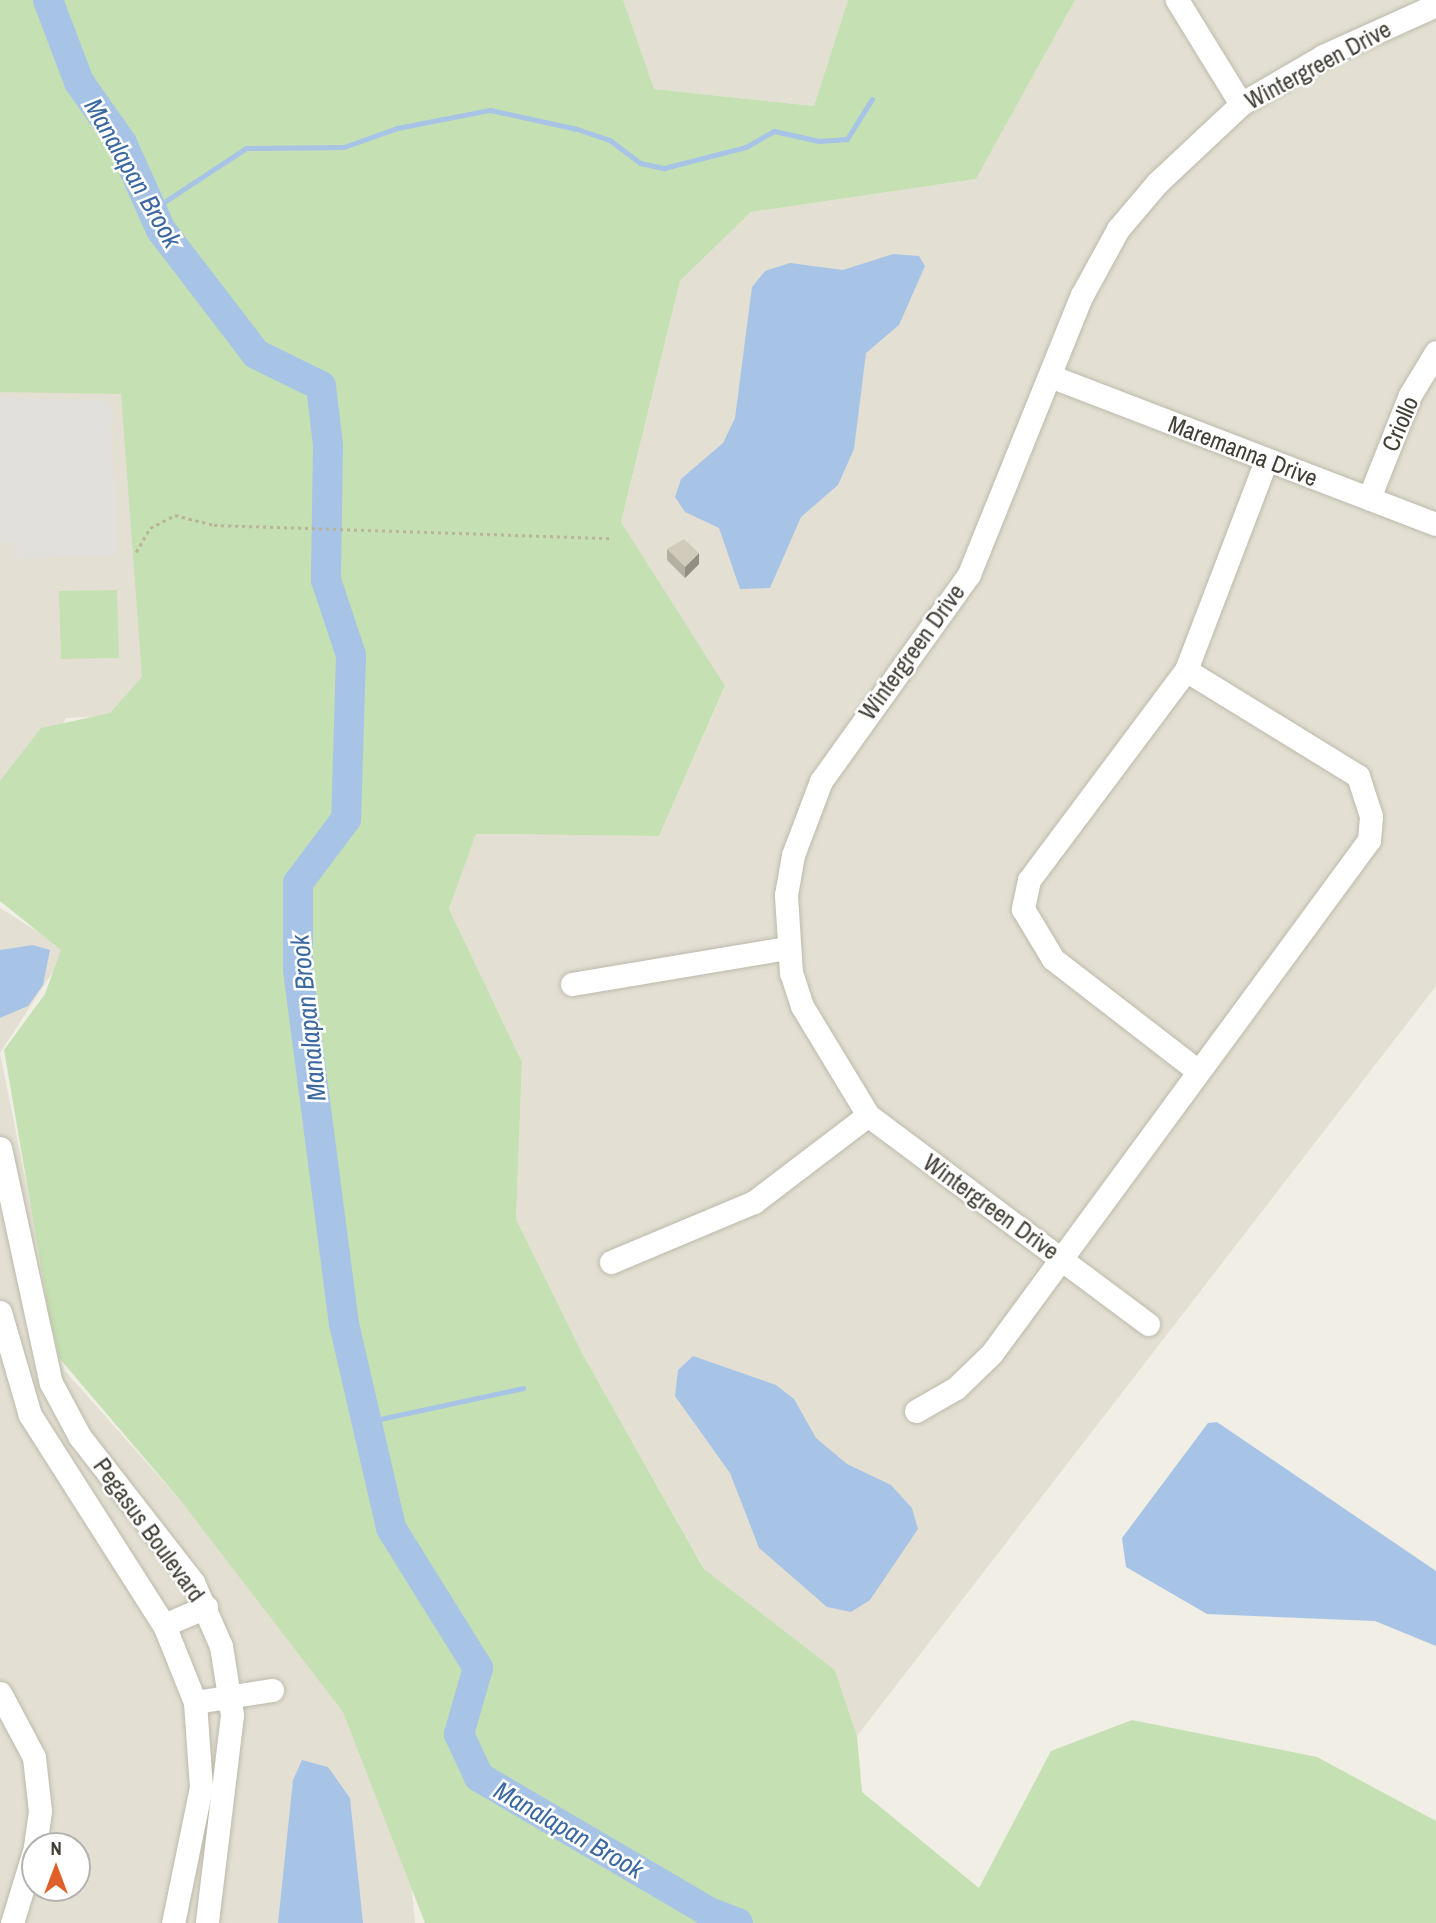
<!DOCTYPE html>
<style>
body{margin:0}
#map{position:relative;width:1436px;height:1923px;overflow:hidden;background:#f0eee5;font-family:"Archivo Narrow",sans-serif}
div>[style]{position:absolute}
.residential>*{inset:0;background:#e3e0d3}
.green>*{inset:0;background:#c5e0b2}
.parking>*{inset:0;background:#e1e0dc}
.water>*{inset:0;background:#a7c4e7}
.stream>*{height:5px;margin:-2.5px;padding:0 2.5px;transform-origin:2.5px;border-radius:2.5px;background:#a7c4e7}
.river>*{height:30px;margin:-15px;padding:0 15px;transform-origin:15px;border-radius:15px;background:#a7c4e7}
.path>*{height:2.5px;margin-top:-1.25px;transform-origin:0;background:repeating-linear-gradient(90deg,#bab49b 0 3.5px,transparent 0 7px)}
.roads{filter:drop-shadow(0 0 2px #bdb9ab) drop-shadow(0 0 2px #bdb9ab)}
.minor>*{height:23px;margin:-11.5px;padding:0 11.5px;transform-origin:11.5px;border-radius:11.5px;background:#fff}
.wall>*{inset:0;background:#b3afa1}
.shaded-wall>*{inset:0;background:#928e83}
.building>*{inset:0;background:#d0cbbb}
span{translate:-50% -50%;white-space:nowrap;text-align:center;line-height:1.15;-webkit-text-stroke:5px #fff;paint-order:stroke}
.street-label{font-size:24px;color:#413e35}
.water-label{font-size:26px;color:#3c68a0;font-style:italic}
.north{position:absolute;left:21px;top:1832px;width:70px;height:70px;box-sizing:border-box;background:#fff;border:2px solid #b3b2ae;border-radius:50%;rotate:0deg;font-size:19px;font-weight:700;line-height:28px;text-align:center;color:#413e35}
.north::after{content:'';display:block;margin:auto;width:24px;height:32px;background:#e0602b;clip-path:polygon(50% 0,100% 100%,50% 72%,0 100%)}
</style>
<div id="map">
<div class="residential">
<div style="clip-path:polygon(623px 0,848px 0,814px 106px,653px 89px)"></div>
<div style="clip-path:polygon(1075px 0,1436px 0,1436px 986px,857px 1736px,835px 1670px,705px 1570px,582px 1353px,516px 1219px,522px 1062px,449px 909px,476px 834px,659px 836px,725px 687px,621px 522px,680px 281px,751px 212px,976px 179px)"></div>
<div style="clip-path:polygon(0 380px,141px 388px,145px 714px,66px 718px,35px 768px,0 888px)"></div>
<div style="clip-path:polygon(evenodd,0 908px,67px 950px,0 1053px,64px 1370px,353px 1694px,404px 1803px,415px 1923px,0 1923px,0 908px,35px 1846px,77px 1846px,77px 1888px,35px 1888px,35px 1846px)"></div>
</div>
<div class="green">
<div style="clip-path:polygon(0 0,623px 0,654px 89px,814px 106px,848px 0,1075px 0,976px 179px,751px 212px,680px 281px,621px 522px,725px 686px,659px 836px,476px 834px,449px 909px,522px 1062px,516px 1219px,582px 1353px,704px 1569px,835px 1670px,857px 1736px,862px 1792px,979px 1888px,1051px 1751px,1132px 1720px,1317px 1757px,1436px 1821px,1436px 1923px,425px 1923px,343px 1712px,181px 1501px,60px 1359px,50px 1318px,4px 1050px,45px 994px,61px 950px,0 901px,0 781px,41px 728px,110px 713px,142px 677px,121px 394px,0 392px)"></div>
<div style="clip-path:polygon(117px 590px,119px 658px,61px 659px,59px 591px)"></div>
</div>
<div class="parking">
<div style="clip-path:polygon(0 398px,110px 401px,117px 555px,15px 559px,15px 543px,0 543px)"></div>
</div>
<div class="water">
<div style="clip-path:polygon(893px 254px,919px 256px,925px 266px,899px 325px,866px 353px,854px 449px,838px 485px,801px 517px,770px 588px,740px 589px,719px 528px,685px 512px,675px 497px,681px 479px,723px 443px,735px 418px,752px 287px,765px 271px,790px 263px,843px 270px)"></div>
<div style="clip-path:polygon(33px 945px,50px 950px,43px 985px,28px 1006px,0 1018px,0 950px)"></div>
<div style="clip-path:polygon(693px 1356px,776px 1385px,794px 1399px,816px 1438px,847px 1464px,891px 1485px,912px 1508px,918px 1529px,870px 1600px,851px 1612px,827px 1607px,759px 1548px,730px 1473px,675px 1396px,678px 1370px)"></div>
<div style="clip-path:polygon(1217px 1422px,1436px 1571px,1436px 1646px,1375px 1621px,1207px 1614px,1126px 1567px,1122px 1538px,1208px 1423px)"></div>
<div style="clip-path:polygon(302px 1760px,328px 1767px,350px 1798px,363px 1923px,278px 1923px,293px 1780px)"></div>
</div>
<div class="stream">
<div style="left:152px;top:210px;width:113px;rotate:-33.4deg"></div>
<div style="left:246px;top:148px;width:98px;rotate:-0.6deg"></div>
<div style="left:344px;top:147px;width:56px;rotate:-19.7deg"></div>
<div style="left:397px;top:128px;width:95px;rotate:-11deg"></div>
<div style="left:490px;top:110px;width:89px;rotate:12.3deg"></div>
<div style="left:577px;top:129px;width:36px;rotate:19deg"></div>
<div style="left:611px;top:141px;width:36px;rotate:37deg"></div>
<div style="left:640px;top:163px;width:25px;rotate:12deg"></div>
<div style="left:664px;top:168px;width:85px;rotate:-14.4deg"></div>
<div style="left:746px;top:147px;width:32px;rotate:-30deg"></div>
<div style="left:774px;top:131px;width:46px;rotate:12.5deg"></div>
<div style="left:819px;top:141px;width:28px;rotate:-4deg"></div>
<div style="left:847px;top:139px;width:47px;rotate:-58deg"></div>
<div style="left:366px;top:1422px;width:161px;rotate:-12.2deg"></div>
</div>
<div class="river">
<div style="left:48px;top:0;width:88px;rotate:69.3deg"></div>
<div style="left:79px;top:82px;width:75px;rotate:54.8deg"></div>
<div style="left:122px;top:143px;width:95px;rotate:65.9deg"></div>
<div style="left:161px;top:230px;width:156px;rotate:52.5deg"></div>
<div style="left:256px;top:354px;width:72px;rotate:26.2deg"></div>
<div style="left:321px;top:386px;width:60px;rotate:83.3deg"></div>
<div style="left:328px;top:446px;width:134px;rotate:90.9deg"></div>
<div style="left:326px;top:580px;width:79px;rotate:71.6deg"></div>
<div style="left:351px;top:655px;width:164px;rotate:91.7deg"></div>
<div style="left:346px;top:819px;width:80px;rotate:126.9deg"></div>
<div style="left:298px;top:883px;width:87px;rotate:90deg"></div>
<div style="left:298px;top:970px;width:357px;rotate:82.6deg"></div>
<div style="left:344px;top:1324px;width:209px;rotate:77deg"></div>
<div style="left:391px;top:1528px;width:165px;rotate:58.1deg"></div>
<div style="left:478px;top:1668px;width:69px;rotate:106.1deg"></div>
<div style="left:459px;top:1734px;width:47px;rotate:65.1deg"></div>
<div style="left:479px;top:1777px;width:267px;rotate:30.4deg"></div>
<div style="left:709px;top:1912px;width:31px;rotate:21deg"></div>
</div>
<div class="path">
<div style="left:136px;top:552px;width:28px;rotate:-60deg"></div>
<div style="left:150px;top:528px;width:28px;rotate:-27deg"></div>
<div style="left:175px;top:515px;width:40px;rotate:14.4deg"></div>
<div style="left:214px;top:525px;width:397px;rotate:1.9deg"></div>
</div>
<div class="roads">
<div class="minor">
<div style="left:1177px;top:0;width:122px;rotate:58.4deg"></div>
<div style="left:1050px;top:376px;width:413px;rotate:21deg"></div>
<div style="left:1369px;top:498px;width:111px;rotate:-68.3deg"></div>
<div style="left:1410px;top:395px;width:50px;rotate:-58.8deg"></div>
<div style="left:1186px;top:670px;width:225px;rotate:-69.1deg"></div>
<div style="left:572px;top:984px;width:219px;rotate:-9.5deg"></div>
<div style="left:0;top:1148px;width:240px;rotate:77.8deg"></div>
<div style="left:51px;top:1383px;width:61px;rotate:61.8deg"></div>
<div style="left:80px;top:1437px;width:184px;rotate:52.1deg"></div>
<div style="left:193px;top:1582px;width:70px;rotate:66.4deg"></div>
<div style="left:221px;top:1646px;width:70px;rotate:80.9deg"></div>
<div style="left:232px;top:1715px;width:209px;rotate:96.9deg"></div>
<div style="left:611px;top:1262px;width:155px;rotate:-22.8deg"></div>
<div style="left:754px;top:1202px;width:143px;rotate:-37.3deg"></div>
<div style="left:0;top:1312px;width:107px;rotate:73.8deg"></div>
<div style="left:30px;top:1415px;width:249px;rotate:57.5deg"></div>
<div style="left:164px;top:1625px;width:83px;rotate:68.1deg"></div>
<div style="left:195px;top:1702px;width:85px;rotate:86deg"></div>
<div style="left:201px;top:1787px;width:139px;rotate:101.6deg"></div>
<div style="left:1148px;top:1324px;width:349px;rotate:-143.3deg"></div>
<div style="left:868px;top:1115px;width:127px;rotate:-121.2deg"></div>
<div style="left:802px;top:1006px;width:35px;rotate:-108deg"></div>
<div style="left:791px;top:973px;width:78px;rotate:-93.7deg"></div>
<div style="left:786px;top:895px;width:41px;rotate:-80.1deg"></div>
<div style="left:793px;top:855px;width:79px;rotate:-69.3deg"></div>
<div style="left:821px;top:781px;width:254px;rotate:-54.4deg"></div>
<div style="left:969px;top:574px;width:301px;rotate:-68deg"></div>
<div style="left:1082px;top:295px;width:75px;rotate:-61.4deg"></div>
<div style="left:1118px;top:229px;width:60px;rotate:-49.7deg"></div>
<div style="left:1157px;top:183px;width:115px;rotate:-43.2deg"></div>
<div style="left:1241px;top:104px;width:95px;rotate:-30.3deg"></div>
<div style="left:1323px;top:56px;width:124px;rotate:-24.3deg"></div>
<div style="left:916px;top:1411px;width:46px;rotate:-29.9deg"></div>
<div style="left:956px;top:1388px;width:50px;rotate:-44.2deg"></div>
<div style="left:992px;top:1353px;width:637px;rotate:-53.69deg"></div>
<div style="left:1369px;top:840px;width:24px;rotate:-85deg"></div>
<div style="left:1371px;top:816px;width:42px;rotate:-108deg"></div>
<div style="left:1358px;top:776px;width:202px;rotate:-148.4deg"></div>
<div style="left:1186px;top:670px;width:262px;rotate:126.8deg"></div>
<div style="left:1029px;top:880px;width:30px;rotate:102deg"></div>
<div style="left:1023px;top:909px;width:58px;rotate:59deg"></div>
<div style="left:1053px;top:959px;width:183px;rotate:37.7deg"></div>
<div style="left:164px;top:1625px;width:46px;rotate:-23.2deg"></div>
<div style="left:0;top:1693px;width:72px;rotate:62deg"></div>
<div style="left:34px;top:1757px;width:54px;rotate:83.7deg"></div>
<div style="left:40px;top:1811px;width:35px;rotate:98deg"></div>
<div style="left:195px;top:1702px;width:78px;rotate:-8.9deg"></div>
<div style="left:12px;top:1923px;width:78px;rotate:-73deg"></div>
</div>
</div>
<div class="wall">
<div style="clip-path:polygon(667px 549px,699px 564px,685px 578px,667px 560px)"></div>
</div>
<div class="shaded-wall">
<div style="clip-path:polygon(699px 553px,699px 564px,685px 578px,685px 567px)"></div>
</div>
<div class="building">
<div style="clip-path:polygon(684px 539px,699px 553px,685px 567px,667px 549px)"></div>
</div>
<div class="street-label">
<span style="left:1318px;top:65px;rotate:-28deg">Wintergreen Drive</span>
<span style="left:1400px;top:424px;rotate:-67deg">Criollo</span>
<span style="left:1243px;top:451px;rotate:21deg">Maremanna Drive</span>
<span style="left:912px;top:652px;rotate:-54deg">Wintergreen Drive</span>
<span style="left:991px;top:1207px;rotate:36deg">Wintergreen Drive</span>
<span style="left:149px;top:1530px;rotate:54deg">Pegasus Boulevard</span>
</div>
<div class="water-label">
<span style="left:133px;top:173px;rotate:60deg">Manalapan Brook</span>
<span style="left:308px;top:1018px;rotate:-96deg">Manalapan Brook</span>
<span style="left:569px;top:1830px;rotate:30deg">Manalapan Brook</span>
</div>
<div class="north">N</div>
</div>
